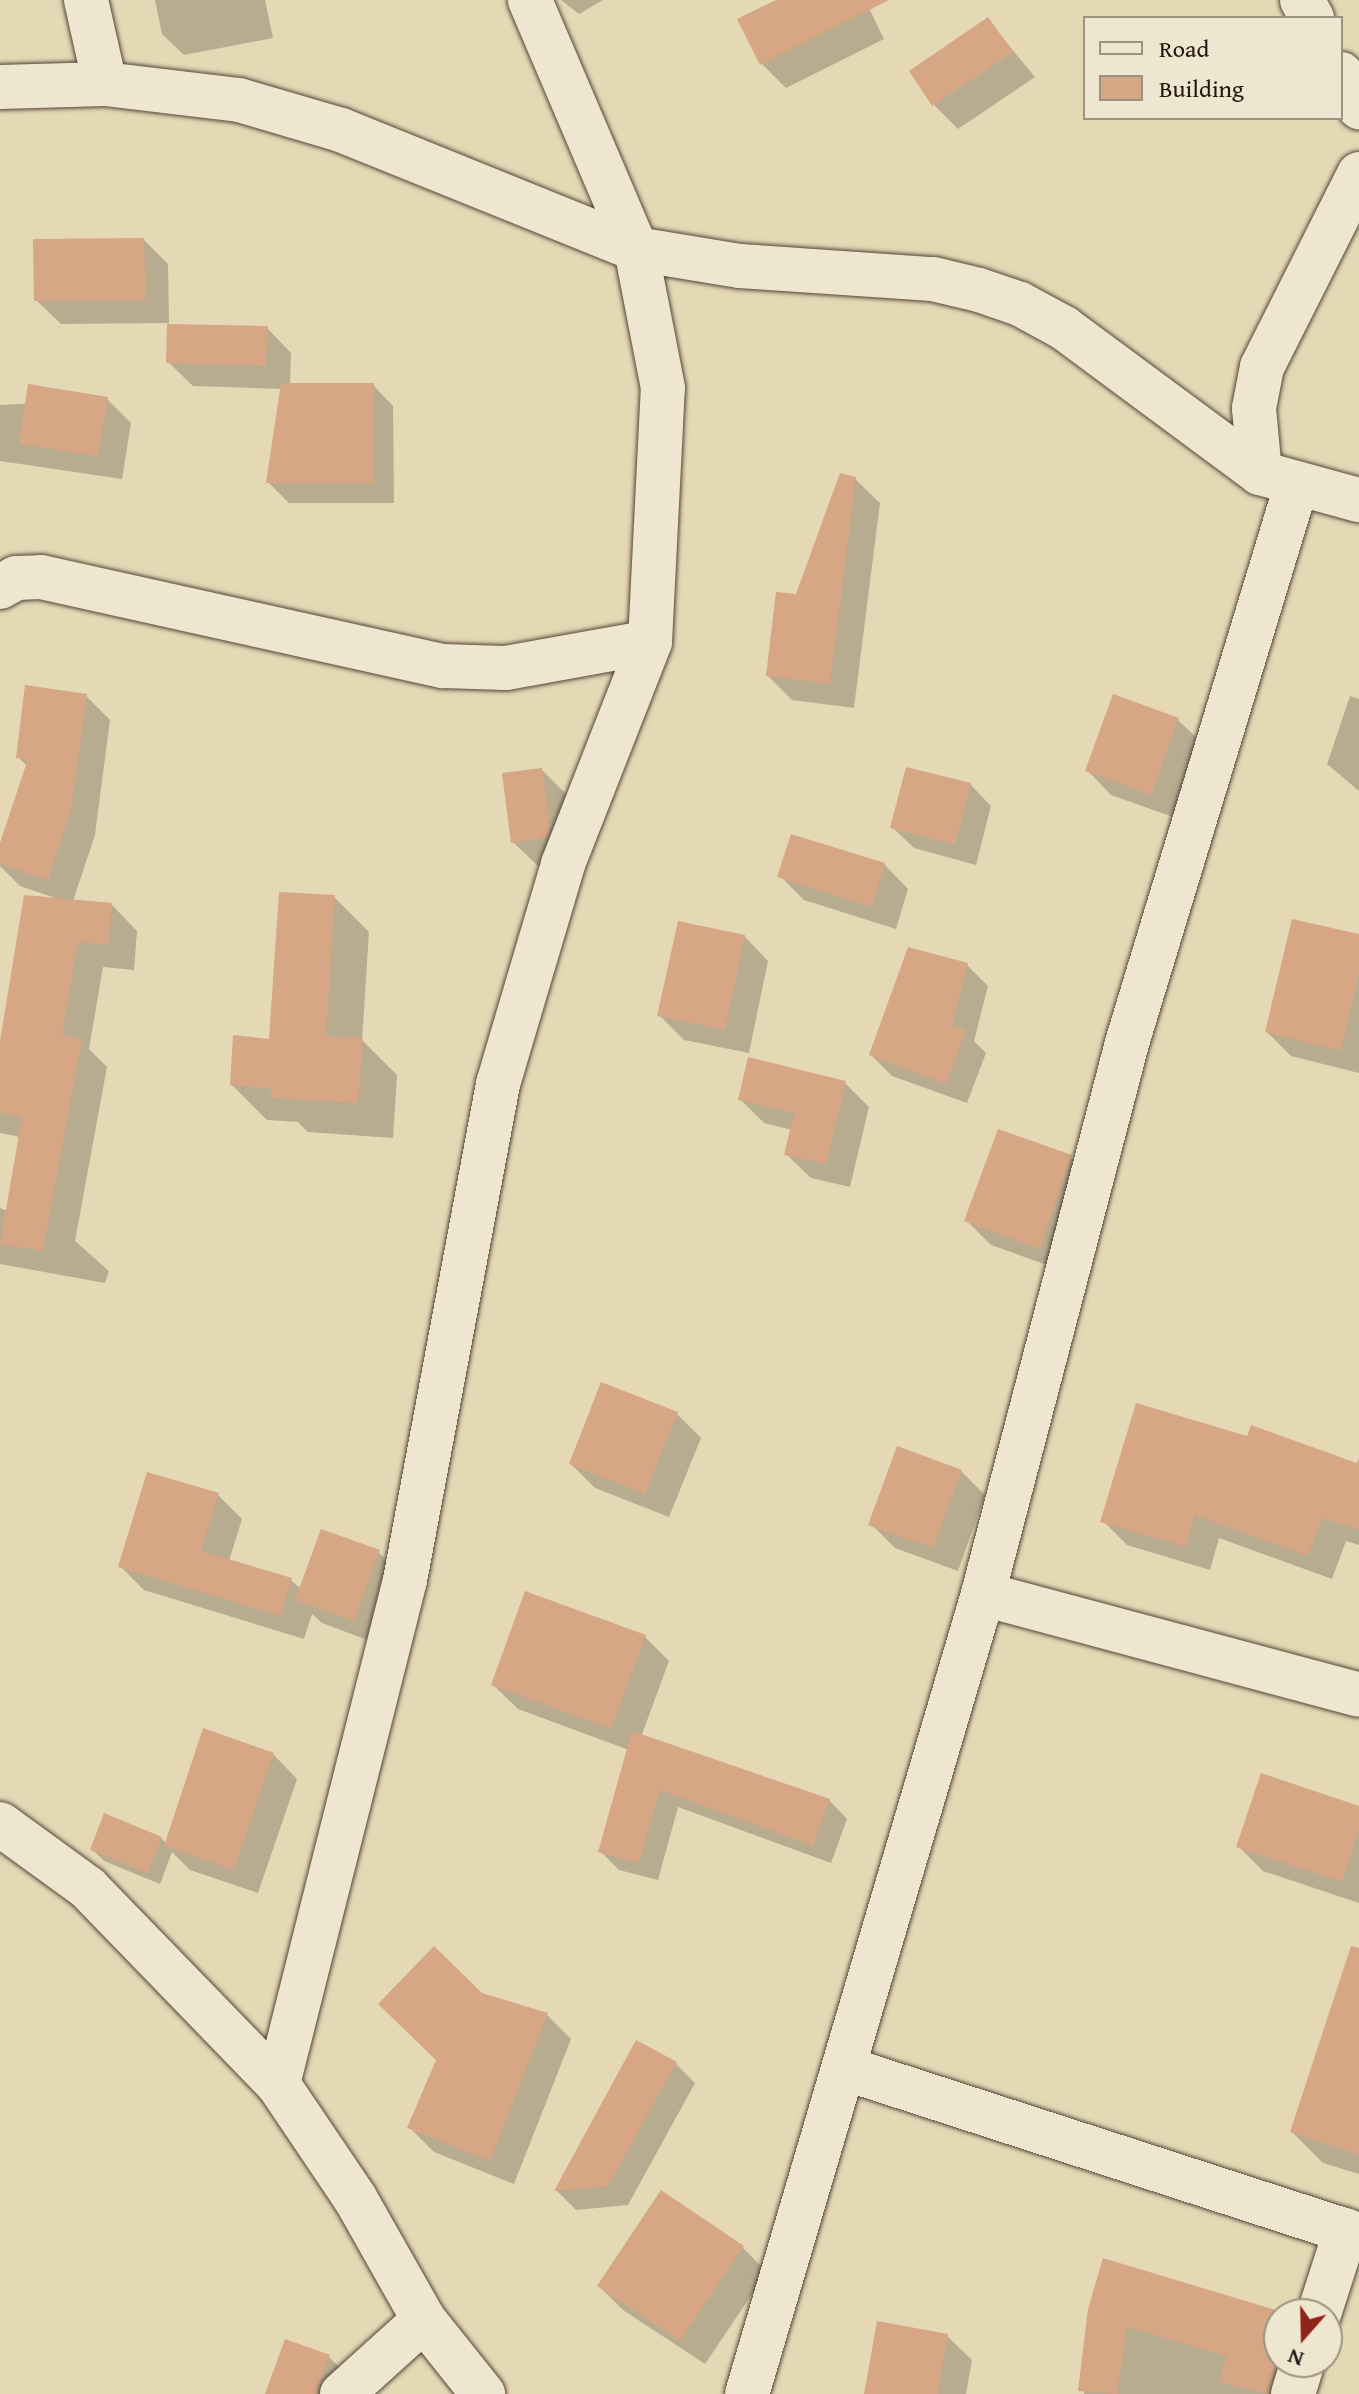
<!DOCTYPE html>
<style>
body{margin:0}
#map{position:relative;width:1359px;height:2394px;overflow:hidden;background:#e5d8b5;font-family:"Gentium Book Plus",serif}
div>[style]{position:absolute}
.shadow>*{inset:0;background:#0003}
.building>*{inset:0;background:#d6a685}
.roads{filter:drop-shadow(0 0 2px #544639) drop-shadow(0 0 2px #544639)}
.minor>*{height:44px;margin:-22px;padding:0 22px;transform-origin:22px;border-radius:22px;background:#eee6cf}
span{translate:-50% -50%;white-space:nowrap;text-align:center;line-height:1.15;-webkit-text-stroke:8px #eee6cf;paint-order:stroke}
.legend{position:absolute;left:1083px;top:16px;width:260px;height:104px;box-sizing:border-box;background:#eee6cf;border:2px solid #9d9283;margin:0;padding:10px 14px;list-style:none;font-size:24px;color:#231510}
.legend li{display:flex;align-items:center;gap:16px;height:40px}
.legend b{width:40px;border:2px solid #9d9283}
.north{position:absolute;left:1263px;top:2298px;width:80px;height:80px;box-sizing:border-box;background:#eee6cf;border:2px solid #9d9283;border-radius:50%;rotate:200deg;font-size:22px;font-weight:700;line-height:32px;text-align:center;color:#231510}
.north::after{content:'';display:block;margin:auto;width:28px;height:36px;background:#8f2418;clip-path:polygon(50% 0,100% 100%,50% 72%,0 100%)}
</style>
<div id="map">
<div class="shadow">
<div style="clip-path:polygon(155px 0,265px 0,273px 38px,184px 55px,162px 34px)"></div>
<div style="clip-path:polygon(561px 0,603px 0,579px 14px)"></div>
<div style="clip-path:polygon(780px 0,865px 0,884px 39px,786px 88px,762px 64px)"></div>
<div style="clip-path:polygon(988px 20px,1035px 77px,958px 129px,934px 105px)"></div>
<div style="clip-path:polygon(144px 240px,168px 264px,169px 323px,61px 324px,36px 300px)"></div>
<div style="clip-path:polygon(267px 328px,291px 353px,290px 385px,373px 385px,393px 406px,394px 503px,289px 503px,269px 483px,283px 389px,193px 386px,168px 362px)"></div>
<div style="clip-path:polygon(107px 399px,131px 423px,122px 479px,0 461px,0 405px)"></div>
<div style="clip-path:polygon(855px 479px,880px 503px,854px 708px,792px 700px,768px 676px,797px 596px)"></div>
<div style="clip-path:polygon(86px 696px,110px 720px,95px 835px,73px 901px,112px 905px,137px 931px,134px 970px,103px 967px,89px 1049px,107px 1067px,75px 1241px,109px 1271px,105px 1283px,0 1264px,0 1208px,7px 1211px,20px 1137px,0 1133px,0 1049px,58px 899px,20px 886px,0 866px,0 849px,27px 766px,18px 757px)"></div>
<div style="clip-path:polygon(1350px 696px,1359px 699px,1359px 791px,1327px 764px)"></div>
<div style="clip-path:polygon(1178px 720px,1203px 744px,1176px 818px,1111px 795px,1087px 770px)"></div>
<div style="clip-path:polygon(542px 770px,566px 794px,574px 853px,570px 862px,538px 866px,513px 842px)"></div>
<div style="clip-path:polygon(970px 784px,991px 806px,976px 865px,914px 848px,892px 827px)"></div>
<div style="clip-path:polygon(884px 864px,908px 889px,896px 929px,804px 900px,780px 876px)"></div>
<div style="clip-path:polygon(334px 897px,369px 932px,362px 1040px,397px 1075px,393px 1138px,308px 1132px,298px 1122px,267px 1120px,232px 1085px,271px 1041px)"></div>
<div style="clip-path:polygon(744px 936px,768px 961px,749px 1053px,684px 1040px,660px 1016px)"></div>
<div style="clip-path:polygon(1359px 936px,1359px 1073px,1291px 1056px,1267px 1032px)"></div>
<div style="clip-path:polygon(967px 965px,988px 986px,974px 1041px,986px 1053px,967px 1103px,892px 1076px,871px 1055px)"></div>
<div style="clip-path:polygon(845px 1083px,869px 1107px,850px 1187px,811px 1178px,786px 1154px,792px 1130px,764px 1123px,740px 1099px)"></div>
<div style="clip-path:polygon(1071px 1157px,1095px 1181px,1064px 1271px,991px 1245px,967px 1221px)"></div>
<div style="clip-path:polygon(677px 1414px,701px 1438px,669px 1517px,595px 1488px,571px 1464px)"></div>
<div style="clip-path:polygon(1248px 1439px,1356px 1465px,1359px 1458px,1359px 1545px,1346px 1541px,1332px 1579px,1219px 1538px,1210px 1570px,1127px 1545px,1103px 1521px)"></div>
<div style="clip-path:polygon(961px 1471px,985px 1495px,958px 1571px,895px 1548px,871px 1524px)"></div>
<div style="clip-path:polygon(218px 1495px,242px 1519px,229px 1561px,291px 1580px,301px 1589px,378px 1552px,403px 1576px,378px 1644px,322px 1623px,312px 1614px,304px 1639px,144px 1590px,120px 1566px)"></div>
<div style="clip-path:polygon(645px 1637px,669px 1661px,641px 1737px,829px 1800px,847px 1819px,831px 1863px,678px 1807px,658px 1880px,619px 1870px,600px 1851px,629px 1750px,518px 1709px,493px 1685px)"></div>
<div style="clip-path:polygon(273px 1754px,297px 1779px,258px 1893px,190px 1870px,172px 1852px,160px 1884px,104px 1861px,92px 1849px,161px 1838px,167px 1844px)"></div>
<div style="clip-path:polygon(1359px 1808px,1359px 1903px,1263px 1871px,1239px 1847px)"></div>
<div style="clip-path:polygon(1359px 1962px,1359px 2188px,1359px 2174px,1323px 2163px,1292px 2132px)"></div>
<div style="clip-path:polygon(480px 1994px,547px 2015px,571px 2039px,514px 2184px,434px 2152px,410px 2128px)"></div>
<div style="clip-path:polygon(675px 2063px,695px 2083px,628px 2205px,576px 2210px,556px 2190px)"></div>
<div style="clip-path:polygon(743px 2248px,767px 2272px,705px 2364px,623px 2310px,599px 2286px)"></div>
<div style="clip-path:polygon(1104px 2261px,1283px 2314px,1279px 2362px,1318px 2362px,1308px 2394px,1084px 2394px)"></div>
<div style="clip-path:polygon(947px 2336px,972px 2360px,966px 2394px,866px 2394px)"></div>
<div style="clip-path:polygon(329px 2357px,353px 2381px,348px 2394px,267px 2394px)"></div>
</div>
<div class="building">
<div style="clip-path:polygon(776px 0,889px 0,760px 65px,737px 19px)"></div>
<div style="clip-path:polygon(988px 17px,1013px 52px,932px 106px,909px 71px)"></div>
<div style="clip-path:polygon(144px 238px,146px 300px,34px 301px,33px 239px)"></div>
<div style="clip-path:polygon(167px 324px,268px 326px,266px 366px,166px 363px)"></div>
<div style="clip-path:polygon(281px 383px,374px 383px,374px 483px,266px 483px)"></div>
<div style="clip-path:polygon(28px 384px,108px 397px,98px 456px,19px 444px)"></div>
<div style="clip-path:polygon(840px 473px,856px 477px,830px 684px,766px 676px,776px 592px,796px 594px)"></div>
<div style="clip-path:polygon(25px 685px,87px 694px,71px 810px,48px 880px,0 864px,0 843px,28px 759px,16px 758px)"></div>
<div style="clip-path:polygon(1113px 694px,1179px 718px,1151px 795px,1085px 771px)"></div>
<div style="clip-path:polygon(906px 767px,971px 783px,955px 845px,890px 828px)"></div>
<div style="clip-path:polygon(542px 768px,550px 828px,546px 838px,511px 843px,502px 773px)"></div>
<div style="clip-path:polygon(791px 834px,885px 863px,872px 907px,777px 877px)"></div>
<div style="clip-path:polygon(279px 892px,335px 895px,326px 1036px,363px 1038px,358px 1103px,271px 1098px,271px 1089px,230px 1085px,233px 1035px,269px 1039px)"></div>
<div style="clip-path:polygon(24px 895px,112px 903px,109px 945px,78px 942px,62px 1035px,82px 1039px,43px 1251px,0 1244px,22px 1117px,0 1113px,0 1041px)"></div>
<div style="clip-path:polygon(1292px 919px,1359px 934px,1359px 974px,1341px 1051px,1265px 1032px)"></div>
<div style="clip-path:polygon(678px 921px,745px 935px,725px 1030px,657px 1016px)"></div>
<div style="clip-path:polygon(908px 947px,968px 963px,952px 1025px,966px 1030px,946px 1084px,869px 1055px)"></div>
<div style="clip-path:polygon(748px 1057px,846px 1081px,826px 1164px,784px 1155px,794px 1113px,738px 1100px)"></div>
<div style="clip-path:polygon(998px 1129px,1072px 1155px,1040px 1249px,964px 1221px)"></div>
<div style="clip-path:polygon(601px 1382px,678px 1412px,645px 1494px,569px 1464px)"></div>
<div style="clip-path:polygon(1136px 1403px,1247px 1436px,1251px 1425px,1359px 1464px,1359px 1530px,1322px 1518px,1308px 1556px,1195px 1515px,1186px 1547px,1100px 1522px)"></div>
<div style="clip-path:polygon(897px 1446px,962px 1470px,933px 1548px,868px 1525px)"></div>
<div style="clip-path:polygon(147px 1472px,219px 1493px,201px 1551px,292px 1578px,280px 1616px,118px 1567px)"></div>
<div style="clip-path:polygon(321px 1529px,380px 1550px,354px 1621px,295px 1600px)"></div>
<div style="clip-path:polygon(525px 1591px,646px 1635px,611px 1729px,491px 1685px)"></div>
<div style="clip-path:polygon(203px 1728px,274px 1753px,234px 1870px,164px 1846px)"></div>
<div style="clip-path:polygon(632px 1731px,830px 1799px,813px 1846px,660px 1790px,639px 1863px,598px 1852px)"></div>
<div style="clip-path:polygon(1261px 1773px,1359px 1806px,1359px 1830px,1342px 1882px,1236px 1847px)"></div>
<div style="clip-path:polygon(104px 1813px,162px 1837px,148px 1873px,90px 1850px)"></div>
<div style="clip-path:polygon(434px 1946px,482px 1993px,548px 2013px,490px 2161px,407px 2128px,436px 2060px,378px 2004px)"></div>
<div style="clip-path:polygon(1351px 1946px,1359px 1948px,1359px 2155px,1290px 2132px)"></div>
<div style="clip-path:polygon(636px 2040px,677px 2062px,608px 2186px,554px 2191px)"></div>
<div style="clip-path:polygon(661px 2190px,744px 2246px,680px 2341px,597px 2286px)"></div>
<div style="clip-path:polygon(1103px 2258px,1279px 2311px,1279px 2355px,1269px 2394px,1219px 2382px,1227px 2356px,1127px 2327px,1117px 2394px,1078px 2391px,1088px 2309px)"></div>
<div style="clip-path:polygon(877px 2321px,948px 2334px,938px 2394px,864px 2394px)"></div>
<div style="clip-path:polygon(285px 2339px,330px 2355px,316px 2394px,265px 2394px)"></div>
</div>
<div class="roads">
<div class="minor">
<div style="left:86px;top:0;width:86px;rotate:77.3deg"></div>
<div style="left:1302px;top:0;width:21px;rotate:61deg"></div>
<div style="left:1341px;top:74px;width:38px;rotate:61deg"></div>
<div style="left:0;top:87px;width:105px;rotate:-1.6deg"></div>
<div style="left:105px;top:84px;width:135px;rotate:6.8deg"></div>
<div style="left:239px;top:100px;width:106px;rotate:16.4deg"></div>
<div style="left:341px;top:130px;width:318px;rotate:22deg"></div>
<div style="left:636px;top:249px;width:105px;rotate:9.3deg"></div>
<div style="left:740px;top:266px;width:193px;rotate:3.9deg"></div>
<div style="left:933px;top:279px;width:47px;rotate:13.4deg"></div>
<div style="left:979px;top:290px;width:43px;rotate:18.9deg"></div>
<div style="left:1020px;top:304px;width:50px;rotate:28.6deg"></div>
<div style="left:1064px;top:328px;width:244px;rotate:36.5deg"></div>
<div style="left:1260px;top:473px;width:103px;rotate:15.3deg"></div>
<div style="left:1260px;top:473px;width:65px;rotate:-95.3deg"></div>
<div style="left:1254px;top:408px;width:42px;rotate:-79deg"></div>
<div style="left:1262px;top:367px;width:216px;rotate:-63.3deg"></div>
<div style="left:0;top:587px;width:18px;rotate:-29deg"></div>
<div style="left:16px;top:578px;width:25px;rotate:-2deg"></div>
<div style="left:41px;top:577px;width:412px;rotate:12.5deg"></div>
<div style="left:443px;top:666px;width:63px;rotate:1.8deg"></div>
<div style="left:506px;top:668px;width:146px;rotate:-10.2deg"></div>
<div style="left:983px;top:1594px;width:389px;rotate:15deg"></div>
<div style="left:0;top:1824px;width:109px;rotate:36deg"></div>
<div style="left:88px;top:1888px;width:273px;rotate:45.9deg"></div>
<div style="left:278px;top:2084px;width:138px;rotate:56deg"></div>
<div style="left:355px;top:2198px;width:140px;rotate:60.5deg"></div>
<div style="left:424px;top:2320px;width:95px;rotate:51.4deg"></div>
<div style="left:847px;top:2069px;width:538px;rotate:17.96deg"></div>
<div style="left:278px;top:2084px;width:520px;rotate:-75.86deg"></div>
<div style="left:405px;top:1580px;width:505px;rotate:-79.38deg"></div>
<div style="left:498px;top:1084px;width:229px;rotate:-73.5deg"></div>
<div style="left:563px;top:864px;width:238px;rotate:-68.6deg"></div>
<div style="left:650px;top:642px;width:254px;rotate:-87.1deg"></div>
<div style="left:663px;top:388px;width:142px;rotate:-101deg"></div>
<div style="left:636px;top:249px;width:271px;rotate:-113.1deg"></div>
<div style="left:1319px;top:2314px;width:88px;rotate:-72.2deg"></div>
<div style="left:342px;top:2394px;width:110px;rotate:-42.1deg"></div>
<div style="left:747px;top:2394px;width:834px;rotate:-73.56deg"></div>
<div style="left:983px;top:1594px;width:570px;rotate:-75.35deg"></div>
<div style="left:1127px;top:1043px;width:582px;rotate:-73.12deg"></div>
<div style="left:1293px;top:2394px;width:34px;rotate:-73deg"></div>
</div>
</div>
<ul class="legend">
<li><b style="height:10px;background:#eee6cf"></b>Road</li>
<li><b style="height:22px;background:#d6a685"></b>Building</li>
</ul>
<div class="north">N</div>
</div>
